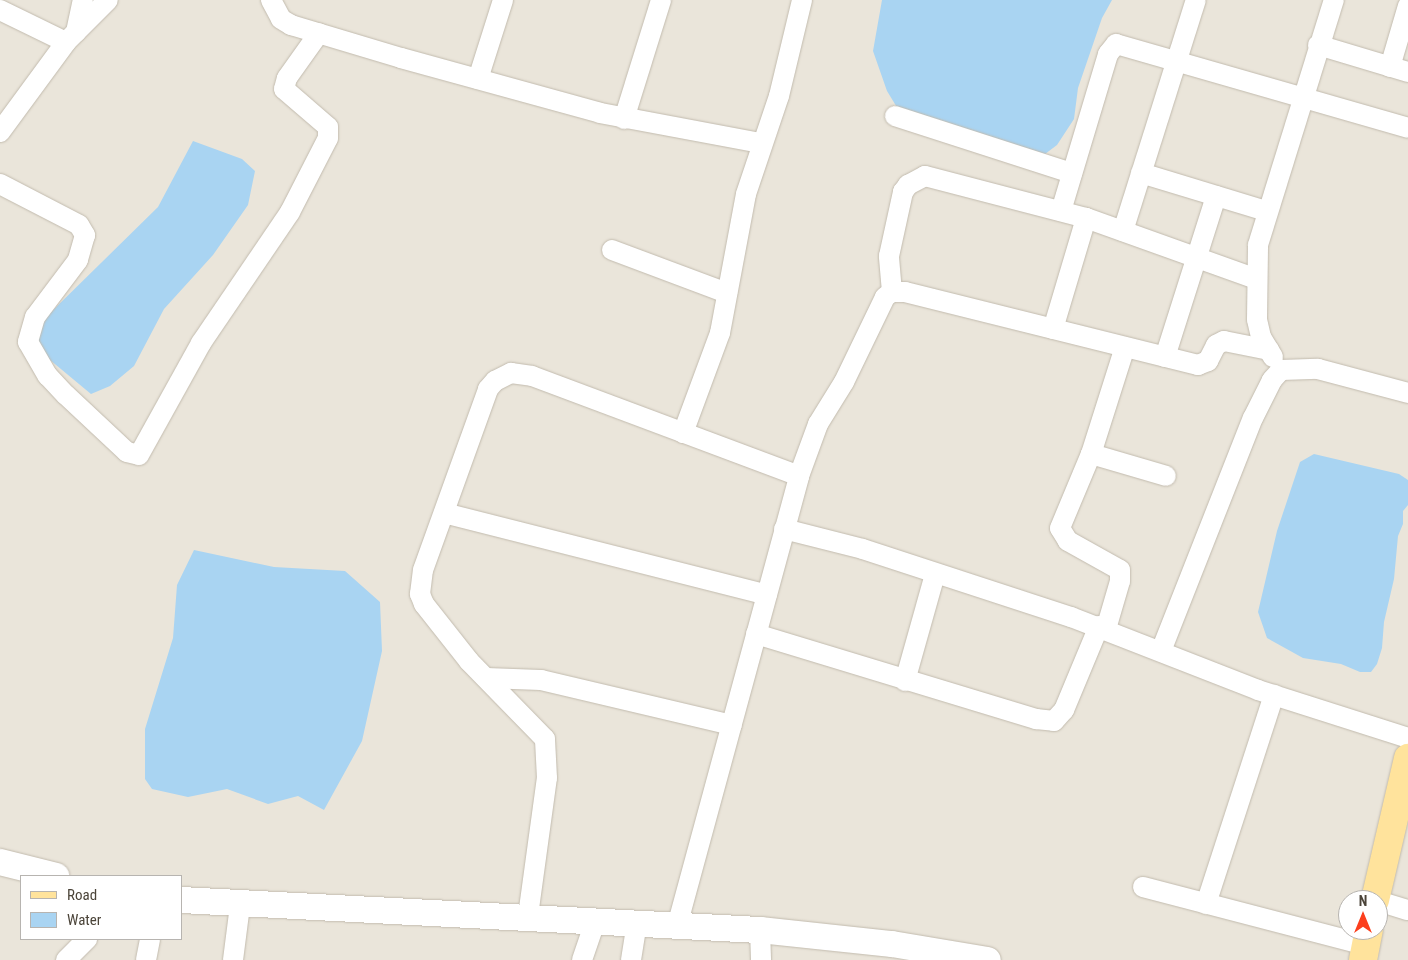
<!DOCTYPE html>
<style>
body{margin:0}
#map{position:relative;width:1408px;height:960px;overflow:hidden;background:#f6f3ec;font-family:"Roboto Condensed",sans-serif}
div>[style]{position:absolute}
.residential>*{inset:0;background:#eae5da}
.water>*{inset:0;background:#a9d4f2}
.roads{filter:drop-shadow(0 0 1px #c2bbae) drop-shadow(0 0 1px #c2bbae)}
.minor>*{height:20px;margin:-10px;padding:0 10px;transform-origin:10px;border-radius:10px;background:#fff}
.tertiary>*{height:26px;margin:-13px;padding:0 13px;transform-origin:13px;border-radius:13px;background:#fff}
.primary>*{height:28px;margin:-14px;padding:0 14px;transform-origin:14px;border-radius:14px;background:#ffe39c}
span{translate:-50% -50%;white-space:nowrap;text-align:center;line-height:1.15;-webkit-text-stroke:4px #fff;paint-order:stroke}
.legend{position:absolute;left:20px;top:875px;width:162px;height:65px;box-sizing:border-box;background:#fff;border:1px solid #b7b4b0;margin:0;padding:6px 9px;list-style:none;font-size:15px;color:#4b4439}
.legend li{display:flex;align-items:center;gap:10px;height:25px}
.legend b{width:25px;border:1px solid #b7b4b0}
.north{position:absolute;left:1338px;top:890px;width:50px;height:50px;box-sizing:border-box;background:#fff;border:1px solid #b7b4b0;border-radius:50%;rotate:0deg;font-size:14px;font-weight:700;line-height:20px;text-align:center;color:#4b4439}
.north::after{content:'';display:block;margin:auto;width:18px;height:22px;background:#fc3f1d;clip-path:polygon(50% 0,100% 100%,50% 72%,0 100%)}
</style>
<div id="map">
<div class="residential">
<div style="clip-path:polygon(evenodd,0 0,1408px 0,1408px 960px,0 960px,0 0,21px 876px,181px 876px,181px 939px,21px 939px,21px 876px,0 0,1348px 900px,1378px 900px,1378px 930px,1348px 930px,1348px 900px)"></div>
</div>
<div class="water">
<div style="clip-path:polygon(882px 0,1112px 0,1102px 18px,1078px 88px,1074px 119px,1057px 145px,1045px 154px,898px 109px,887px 91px,873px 51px)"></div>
<div style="clip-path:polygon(193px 141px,242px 159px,255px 171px,248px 205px,213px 255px,164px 309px,134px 366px,110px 386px,91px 394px,38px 350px,37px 335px,45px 318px,158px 207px)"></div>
<div style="clip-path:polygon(1314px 454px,1399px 474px,1408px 480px,1408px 505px,1403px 511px,1403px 524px,1398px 536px,1394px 579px,1384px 622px,1382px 648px,1377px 664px,1371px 672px,1360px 672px,1341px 664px,1303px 658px,1267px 638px,1258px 612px,1277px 531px,1300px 462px)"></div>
<div style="clip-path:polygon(194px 550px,274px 567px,345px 571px,380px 602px,382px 651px,362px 741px,324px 810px,298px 796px,268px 804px,227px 789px,188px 797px,152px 789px,145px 779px,145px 729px,173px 638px,177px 585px)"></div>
</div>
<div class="roads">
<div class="minor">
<div style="left:271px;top:0;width:21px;rotate:62deg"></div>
<div style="left:281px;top:19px;width:12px;rotate:31deg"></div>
<div style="left:291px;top:25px;width:115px;rotate:16.7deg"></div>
<div style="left:401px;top:58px;width:206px;rotate:15.4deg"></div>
<div style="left:600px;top:113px;width:164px;rotate:10.6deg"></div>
<div style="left:0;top:10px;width:73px;rotate:25.9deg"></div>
<div style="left:76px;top:32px;width:33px;rotate:-78deg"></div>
<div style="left:1318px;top:45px;width:94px;rotate:16.7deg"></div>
<div style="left:1390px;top:67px;width:64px;rotate:-73.6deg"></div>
<div style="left:478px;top:79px;width:83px;rotate:-72.4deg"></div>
<div style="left:895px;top:116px;width:186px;rotate:17.9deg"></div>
<div style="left:624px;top:119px;width:125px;rotate:-72.7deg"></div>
<div style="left:0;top:132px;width:112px;rotate:-53.7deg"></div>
<div style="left:66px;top:42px;width:59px;rotate:-45deg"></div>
<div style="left:1141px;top:173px;width:131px;rotate:16.9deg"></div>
<div style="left:0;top:184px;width:89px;rotate:27.4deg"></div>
<div style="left:79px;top:225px;width:12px;rotate:59deg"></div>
<div style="left:85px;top:235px;width:26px;rotate:106deg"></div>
<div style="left:78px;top:260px;width:71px;rotate:127deg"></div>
<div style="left:35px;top:317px;width:26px;rotate:106deg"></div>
<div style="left:28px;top:342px;width:39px;rotate:60deg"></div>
<div style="left:48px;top:376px;width:26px;rotate:47deg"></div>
<div style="left:66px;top:395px;width:83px;rotate:43.1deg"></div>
<div style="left:127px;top:452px;width:12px;rotate:14deg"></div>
<div style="left:139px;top:455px;width:128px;rotate:-61deg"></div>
<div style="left:201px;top:343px;width:158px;rotate:-55.8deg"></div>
<div style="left:290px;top:212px;width:83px;rotate:-62.8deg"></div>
<div style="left:328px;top:138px;width:11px;rotate:-90deg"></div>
<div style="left:328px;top:127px;width:58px;rotate:-139.2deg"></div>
<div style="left:284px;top:89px;width:11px;rotate:-75deg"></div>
<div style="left:287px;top:78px;width:55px;rotate:-54.6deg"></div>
<div style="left:1061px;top:211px;width:164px;rotate:-73.3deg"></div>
<div style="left:1108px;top:54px;width:13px;rotate:-51deg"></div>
<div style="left:1116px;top:44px;width:304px;rotate:16deg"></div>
<div style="left:1123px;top:231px;width:242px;rotate:-72.5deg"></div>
<div style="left:612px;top:250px;width:123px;rotate:20.5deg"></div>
<div style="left:892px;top:292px;width:36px;rotate:-95deg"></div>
<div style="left:889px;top:256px;width:66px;rotate:-77.7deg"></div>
<div style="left:903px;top:192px;width:9px;rotate:-54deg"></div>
<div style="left:908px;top:185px;width:19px;rotate:-28deg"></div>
<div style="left:925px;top:176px;width:166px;rotate:14.6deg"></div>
<div style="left:1086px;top:218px;width:181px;rotate:19.7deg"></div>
<div style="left:1053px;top:329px;width:116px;rotate:-73.4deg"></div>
<div style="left:1165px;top:357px;width:169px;rotate:-72.4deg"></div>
<div style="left:1273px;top:357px;width:23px;rotate:-121deg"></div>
<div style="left:1261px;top:337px;width:18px;rotate:-103deg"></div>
<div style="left:1257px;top:319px;width:74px;rotate:-89.2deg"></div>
<div style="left:1258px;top:245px;width:257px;rotate:-72.8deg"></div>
<div style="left:683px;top:433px;width:107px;rotate:-69.7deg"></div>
<div style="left:720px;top:333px;width:141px;rotate:-79.4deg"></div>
<div style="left:746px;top:194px;width:103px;rotate:-71.4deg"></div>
<div style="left:779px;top:96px;width:99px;rotate:-76.5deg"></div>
<div style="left:1091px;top:454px;width:78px;rotate:16.3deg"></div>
<div style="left:444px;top:513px;width:333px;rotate:14.2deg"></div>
<div style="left:784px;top:529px;width:81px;rotate:14.2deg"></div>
<div style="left:863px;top:549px;width:219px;rotate:18.1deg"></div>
<div style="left:1071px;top:617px;width:201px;rotate:21.3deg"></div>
<div style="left:1258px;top:690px;width:157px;rotate:17.7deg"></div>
<div style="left:1106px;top:629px;width:50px;rotate:-73.7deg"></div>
<div style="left:1120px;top:581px;width:11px;rotate:-90deg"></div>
<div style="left:1120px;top:570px;width:60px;rotate:-150.9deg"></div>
<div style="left:1068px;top:541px;width:15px;rotate:-122deg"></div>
<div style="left:1060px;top:528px;width:80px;rotate:-67.3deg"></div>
<div style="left:1091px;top:454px;width:112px;rotate:-72.4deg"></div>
<div style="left:756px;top:634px;width:293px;rotate:16.9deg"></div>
<div style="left:1036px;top:719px;width:18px;rotate:6deg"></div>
<div style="left:1054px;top:721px;width:15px;rotate:-48deg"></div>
<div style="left:1064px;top:710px;width:91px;rotate:-67.4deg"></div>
<div style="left:1161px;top:651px;width:251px;rotate:-68.5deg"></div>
<div style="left:1253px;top:418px;width:42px;rotate:-63.4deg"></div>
<div style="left:1272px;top:380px;width:13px;rotate:-48deg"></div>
<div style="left:1281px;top:370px;width:37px;rotate:-2deg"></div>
<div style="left:1318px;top:369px;width:93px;rotate:14.9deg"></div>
<div style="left:486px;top:678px;width:55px;rotate:2.1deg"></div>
<div style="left:541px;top:680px;width:196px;rotate:13.3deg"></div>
<div style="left:905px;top:681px;width:111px;rotate:-74.3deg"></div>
<div style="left:1143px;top:887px;width:230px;rotate:14.6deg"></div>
<div style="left:1378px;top:901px;width:31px;rotate:17deg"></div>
<div style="left:1206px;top:904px;width:220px;rotate:-72deg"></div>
<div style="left:528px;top:916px;width:139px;rotate:-82.2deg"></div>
<div style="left:547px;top:778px;width:39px;rotate:-93deg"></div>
<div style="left:545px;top:739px;width:109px;rotate:-134.3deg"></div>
<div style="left:469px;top:661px;width:73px;rotate:-128.3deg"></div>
<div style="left:424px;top:604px;width:11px;rotate:-112deg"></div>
<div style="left:420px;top:594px;width:24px;rotate:-83deg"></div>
<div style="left:423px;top:570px;width:192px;rotate:-70.2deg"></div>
<div style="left:488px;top:389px;width:11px;rotate:-49deg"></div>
<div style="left:495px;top:381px;width:18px;rotate:-27deg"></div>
<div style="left:511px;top:373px;width:21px;rotate:8deg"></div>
<div style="left:532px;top:376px;width:285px;rotate:20.5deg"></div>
<div style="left:677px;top:926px;width:466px;rotate:-74.8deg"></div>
<div style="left:799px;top:476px;width:55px;rotate:-69.9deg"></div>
<div style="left:818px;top:424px;width:49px;rotate:-58.2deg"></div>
<div style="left:844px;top:382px;width:94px;rotate:-64.2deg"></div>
<div style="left:885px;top:297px;width:9px;rotate:-36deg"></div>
<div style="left:892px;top:292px;width:13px"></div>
<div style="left:905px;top:292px;width:302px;rotate:14deg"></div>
<div style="left:1198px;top:365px;width:11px;rotate:-22deg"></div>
<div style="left:1208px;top:361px;width:18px;rotate:-63deg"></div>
<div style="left:1216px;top:345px;width:9px;rotate:-27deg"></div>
<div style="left:1224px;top:341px;width:46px;rotate:11.3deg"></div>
<div style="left:760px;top:930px;width:30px;rotate:88deg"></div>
<div style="left:66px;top:960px;width:30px;rotate:-45deg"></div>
<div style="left:146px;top:960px;width:21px;rotate:-79deg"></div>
<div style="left:233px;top:960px;width:55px;rotate:-82.7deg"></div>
<div style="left:582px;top:960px;width:43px;rotate:-71.1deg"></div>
<div style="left:631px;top:960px;width:38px;rotate:-81deg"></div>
</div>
<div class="tertiary">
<div style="left:0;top:862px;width:58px;rotate:14deg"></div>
<div style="left:181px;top:900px;width:580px;rotate:2.97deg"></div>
<div style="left:760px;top:930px;width:133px;rotate:6.1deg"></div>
<div style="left:892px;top:944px;width:97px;rotate:9.5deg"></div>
</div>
<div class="primary">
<div style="left:1375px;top:900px;width:146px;rotate:-76.9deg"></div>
<div style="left:1363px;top:960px;width:31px;rotate:-79deg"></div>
</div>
</div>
<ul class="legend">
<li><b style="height:6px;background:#ffe39c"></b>Road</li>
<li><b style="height:14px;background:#a9d4f2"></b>Water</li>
</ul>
<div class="north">N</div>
</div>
